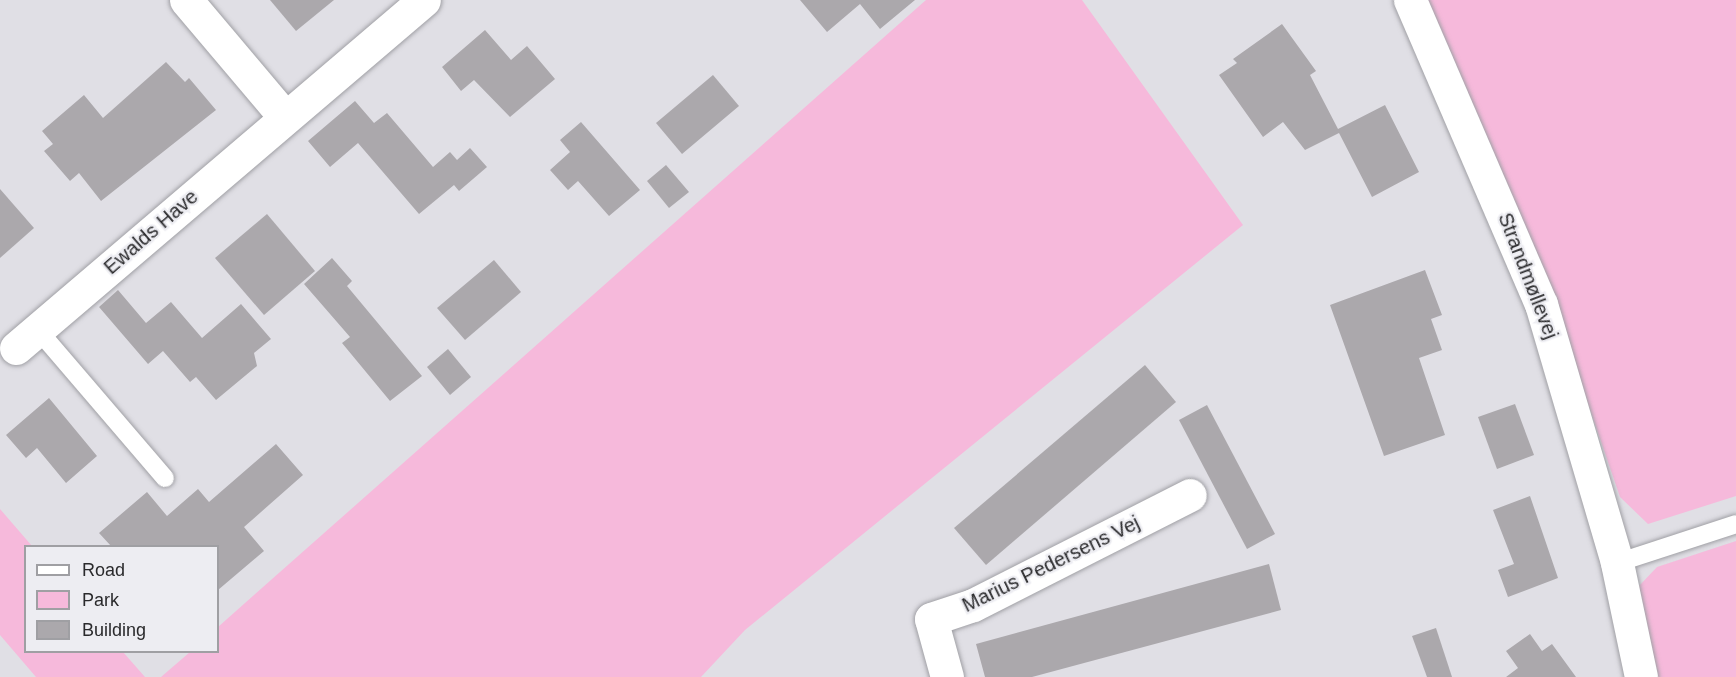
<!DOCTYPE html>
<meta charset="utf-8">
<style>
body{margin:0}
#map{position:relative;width:1736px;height:677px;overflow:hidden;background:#e0dfe5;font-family:Helvetica,sans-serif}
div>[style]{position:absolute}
.green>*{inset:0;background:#f6b9db}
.building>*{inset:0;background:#aba8ac}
.roads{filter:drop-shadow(0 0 2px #a0a0a5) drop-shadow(0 0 2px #a0a0a5)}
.lane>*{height:18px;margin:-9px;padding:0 9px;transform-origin:9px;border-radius:9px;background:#fff}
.street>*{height:33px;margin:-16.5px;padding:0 16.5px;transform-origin:16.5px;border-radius:16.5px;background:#fff}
span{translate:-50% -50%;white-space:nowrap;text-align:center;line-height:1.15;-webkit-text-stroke:4.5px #ededf2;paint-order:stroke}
.street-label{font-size:20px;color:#2a2a2c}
.legend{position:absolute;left:24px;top:545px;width:195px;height:108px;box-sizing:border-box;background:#ededf2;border:2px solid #9f9fa3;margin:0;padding:8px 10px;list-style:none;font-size:18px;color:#2a2a2c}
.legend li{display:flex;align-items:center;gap:12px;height:30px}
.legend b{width:30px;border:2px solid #9f9fa3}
</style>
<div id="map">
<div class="green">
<div style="clip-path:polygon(926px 0,1082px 0,1243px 225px,745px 630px,701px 677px,161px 677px,190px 652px,218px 652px,218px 627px)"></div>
<div style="clip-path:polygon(1421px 0,1736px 0,1736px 496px,1648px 524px,1620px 497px,1538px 258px)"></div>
<div style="clip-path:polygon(0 509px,32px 546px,26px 546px,26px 652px,123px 652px,145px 677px,36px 677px,0 635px)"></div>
<div style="clip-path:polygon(1736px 541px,1736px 677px,1658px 677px,1639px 586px,1657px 567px)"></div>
</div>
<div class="building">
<div style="clip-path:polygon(270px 0,334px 0,296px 31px)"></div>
<div style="clip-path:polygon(800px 0,915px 0,880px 29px,860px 4px,827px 32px)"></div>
<div style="clip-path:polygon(1282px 24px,1316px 71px,1310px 75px,1338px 129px,1385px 105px,1419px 172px,1372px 197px,1339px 133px,1305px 150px,1283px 122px,1263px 137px,1219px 75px,1237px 63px,1233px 59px)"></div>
<div style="clip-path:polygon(485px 30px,511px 60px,527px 46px,555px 79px,510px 117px,474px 80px,461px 91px,442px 67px)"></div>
<div style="clip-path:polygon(166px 62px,185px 82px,189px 78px,216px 110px,101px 201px,79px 173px,70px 181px,44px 151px,53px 144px,42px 131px,84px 95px,103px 118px)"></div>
<div style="clip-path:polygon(713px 75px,739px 106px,682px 154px,656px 123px)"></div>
<div style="clip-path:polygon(355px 101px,374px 123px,387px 113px,433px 167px,450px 152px,457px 160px,470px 148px,487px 167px,459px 191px,454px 185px,419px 214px,358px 143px,330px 167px,308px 141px)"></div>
<div style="clip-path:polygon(581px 122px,640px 190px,609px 216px,578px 181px,568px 190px,550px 170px,570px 152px,560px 140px)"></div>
<div style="clip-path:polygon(666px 165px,689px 192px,669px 208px,647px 181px)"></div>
<div style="clip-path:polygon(0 189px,34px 228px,0 258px)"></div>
<div style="clip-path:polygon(267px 214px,315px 271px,264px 315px,215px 258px)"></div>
<div style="clip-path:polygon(332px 258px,352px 281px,347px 286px,422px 376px,390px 401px,342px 343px,350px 337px,304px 284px)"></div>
<div style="clip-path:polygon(494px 260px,521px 292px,465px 340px,437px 308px)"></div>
<div style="clip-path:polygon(1425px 270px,1442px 315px,1431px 319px,1442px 350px,1419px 358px,1445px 435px,1384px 456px,1330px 305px)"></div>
<div style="clip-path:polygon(118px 290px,146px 323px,171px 302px,202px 338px,241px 304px,271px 339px,254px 353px,257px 366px,216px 400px,196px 377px,190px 382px,163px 351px,148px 364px,99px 307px)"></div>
<div style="clip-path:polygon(448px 349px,471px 377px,450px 395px,427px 367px)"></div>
<div style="clip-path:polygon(1145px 365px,1176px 402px,986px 565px,954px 528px)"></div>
<div style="clip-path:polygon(49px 398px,97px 456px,66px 483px,37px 448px,26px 458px,6px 435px)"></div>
<div style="clip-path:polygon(1515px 404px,1534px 455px,1497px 469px,1478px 417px)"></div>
<div style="clip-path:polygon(1207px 405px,1275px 534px,1247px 549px,1179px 420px)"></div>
<div style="clip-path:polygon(276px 444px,303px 475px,244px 527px,264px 551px,218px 590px,218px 546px,111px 546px,99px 533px,147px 492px,167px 516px,198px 489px,209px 502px)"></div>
<div style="clip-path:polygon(1530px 496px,1558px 578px,1508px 597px,1498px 570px,1514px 564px,1493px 510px)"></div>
<div style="clip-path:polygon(1269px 564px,1281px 610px,1032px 677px,985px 677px,976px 644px)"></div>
<div style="clip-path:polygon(1436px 628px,1452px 677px,1427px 677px,1412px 636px)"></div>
<div style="clip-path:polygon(1530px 634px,1542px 651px,1552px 644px,1576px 677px,1506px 677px,1518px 668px,1506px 651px)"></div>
</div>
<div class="roads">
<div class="lane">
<div style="left:38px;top:330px;width:195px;rotate:49.4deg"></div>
<div style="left:1617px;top:563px;width:125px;rotate:-18.1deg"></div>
</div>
<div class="street">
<div style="left:186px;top:0;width:153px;rotate:49.8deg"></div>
<div style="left:1410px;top:0;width:331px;rotate:66.7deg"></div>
<div style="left:1541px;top:304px;width:270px;rotate:73.6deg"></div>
<div style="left:1617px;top:563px;width:116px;rotate:78.1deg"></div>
<div style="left:16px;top:348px;width:536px;rotate:-40.46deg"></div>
<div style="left:947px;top:677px;width:60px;rotate:-105.4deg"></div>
<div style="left:931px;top:619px;width:44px;rotate:-18.4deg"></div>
<div style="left:973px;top:605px;width:243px;rotate:-26.9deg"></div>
</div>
</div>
<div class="street-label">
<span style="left:151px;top:232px;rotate:-41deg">Ewalds Have</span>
<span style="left:1528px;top:276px;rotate:69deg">Strandmøllevej</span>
<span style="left:1051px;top:564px;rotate:-26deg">Marius Pedersens Vej</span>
</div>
<ul class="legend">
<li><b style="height:8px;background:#fff"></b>Road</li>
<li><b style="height:16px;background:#f6b9db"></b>Park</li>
<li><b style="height:16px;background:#aba8ac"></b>Building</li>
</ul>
</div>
